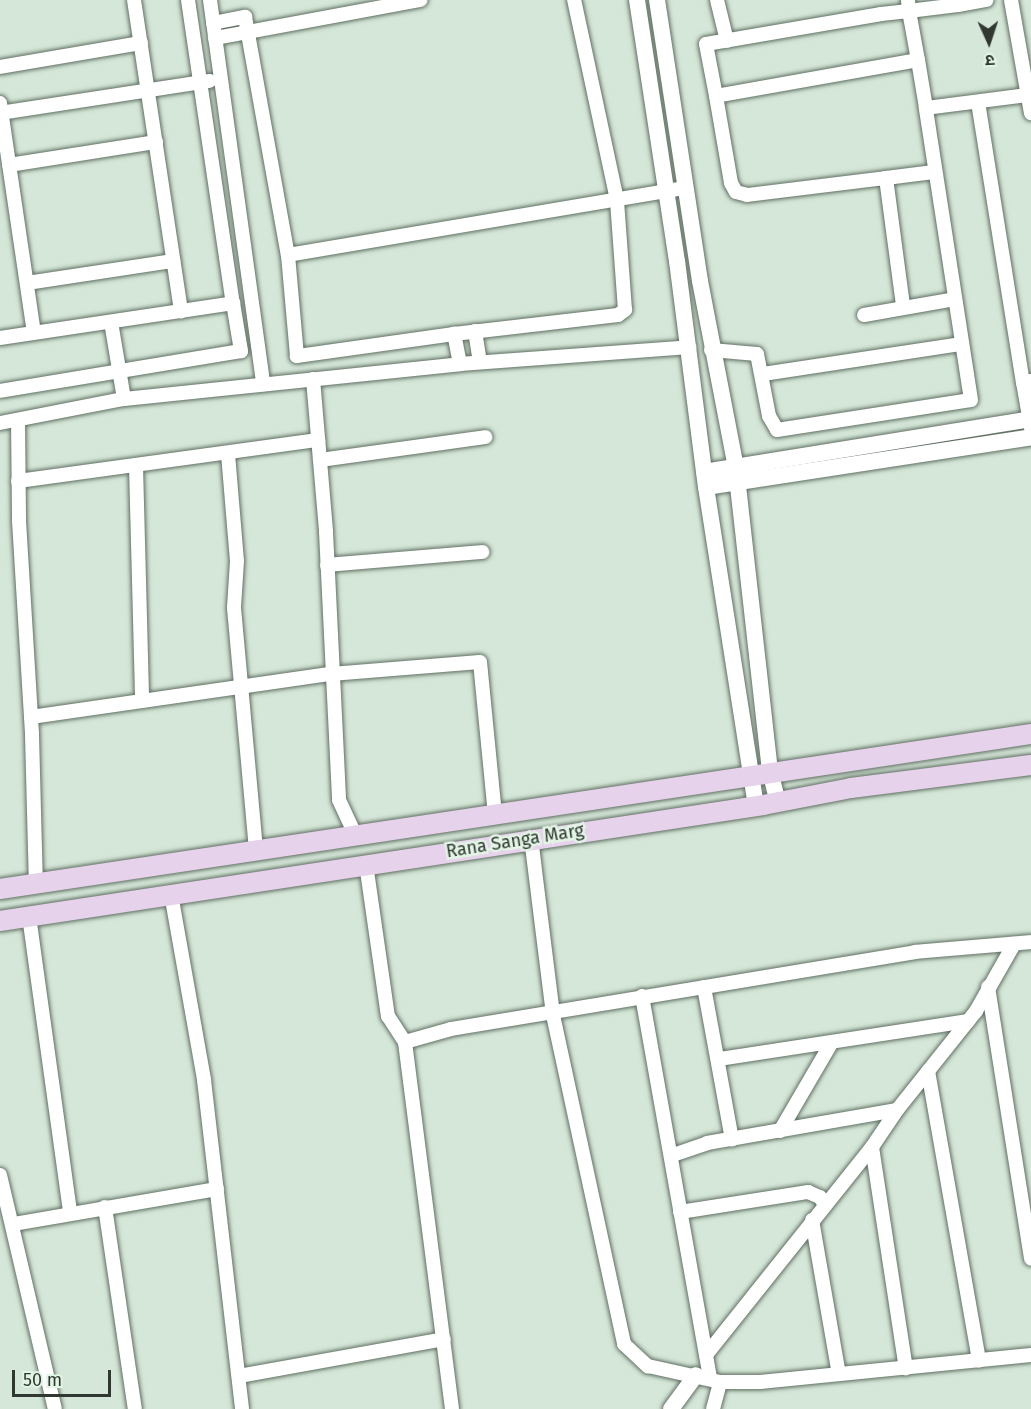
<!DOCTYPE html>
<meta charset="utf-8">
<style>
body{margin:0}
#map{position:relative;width:1031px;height:1409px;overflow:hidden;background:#d5e7d8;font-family:"Fira Sans","Noto Sans Devanagari",sans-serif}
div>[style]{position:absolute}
.roads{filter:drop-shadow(0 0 2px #607063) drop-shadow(0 0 2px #607063)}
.minor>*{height:14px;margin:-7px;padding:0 7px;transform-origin:7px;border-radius:7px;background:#fff}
.tertiary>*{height:16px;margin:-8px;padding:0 8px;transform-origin:8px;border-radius:8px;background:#fff}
.secondary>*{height:20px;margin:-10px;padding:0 10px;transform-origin:10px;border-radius:10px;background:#e6d2ea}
span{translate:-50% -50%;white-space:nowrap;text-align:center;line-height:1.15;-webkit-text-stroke:5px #e2f5e5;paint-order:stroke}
.street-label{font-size:18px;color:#313832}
.north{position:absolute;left:959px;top:12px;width:60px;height:60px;-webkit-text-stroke:4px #e2f5e5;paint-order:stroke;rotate:177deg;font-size:16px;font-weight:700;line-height:24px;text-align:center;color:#313832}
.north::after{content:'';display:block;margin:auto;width:21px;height:27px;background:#313832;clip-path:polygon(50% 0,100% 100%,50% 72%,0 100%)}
.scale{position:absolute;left:12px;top:1370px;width:99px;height:27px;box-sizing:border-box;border:3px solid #313832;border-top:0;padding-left:8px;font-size:18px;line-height:21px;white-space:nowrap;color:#313832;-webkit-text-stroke:4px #e2f5e5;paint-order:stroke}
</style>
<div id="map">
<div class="roads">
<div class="minor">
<div style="left:134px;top:0;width:315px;rotate:81.4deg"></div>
<div style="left:188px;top:0;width:306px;rotate:81.6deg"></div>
<div style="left:210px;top:0;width:388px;rotate:82.1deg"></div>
<div style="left:717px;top:0;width:42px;rotate:76.3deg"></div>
<div style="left:908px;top:0;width:11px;rotate:85deg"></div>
<div style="left:909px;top:11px;width:50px;rotate:79.6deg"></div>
<div style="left:918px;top:60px;width:205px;rotate:169.9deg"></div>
<div style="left:716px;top:96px;width:53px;rotate:-100.9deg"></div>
<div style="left:706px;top:44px;width:178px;rotate:-9.7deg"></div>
<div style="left:881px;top:14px;width:28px;rotate:-6deg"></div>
<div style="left:909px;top:11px;width:49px;rotate:-7deg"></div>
<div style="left:958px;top:5px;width:29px;rotate:-10deg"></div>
<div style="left:1011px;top:0;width:115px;rotate:80deg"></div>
<div style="left:213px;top:23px;width:33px;rotate:-11deg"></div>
<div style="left:245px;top:17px;width:242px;rotate:79.8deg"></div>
<div style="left:215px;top:38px;width:209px;rotate:-10.5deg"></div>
<div style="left:918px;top:60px;width:49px;rotate:80.5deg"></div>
<div style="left:0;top:67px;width:143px;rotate:-9.7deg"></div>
<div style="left:716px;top:96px;width:88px;rotate:80.2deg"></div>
<div style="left:731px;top:183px;width:10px;rotate:61deg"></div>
<div style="left:736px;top:192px;width:11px;rotate:15deg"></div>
<div style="left:747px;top:195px;width:140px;rotate:-7deg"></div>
<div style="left:886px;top:178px;width:129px;rotate:82.4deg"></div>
<div style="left:978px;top:102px;width:284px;rotate:80.9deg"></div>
<div style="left:0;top:103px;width:232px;rotate:81.6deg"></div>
<div style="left:0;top:113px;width:212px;rotate:-8.7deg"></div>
<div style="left:9px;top:165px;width:149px;rotate:-8.9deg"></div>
<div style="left:886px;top:178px;width:48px;rotate:-7.1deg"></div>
<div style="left:27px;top:283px;width:148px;rotate:-8.6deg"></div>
<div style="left:864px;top:315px;width:92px;rotate:-10deg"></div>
<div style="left:111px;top:322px;width:78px;rotate:80.4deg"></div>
<div style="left:475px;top:331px;width:31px;rotate:81deg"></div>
<div style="left:454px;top:334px;width:165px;rotate:-6.6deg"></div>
<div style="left:618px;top:315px;width:9px;rotate:-36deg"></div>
<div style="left:625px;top:310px;width:110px;rotate:-94.2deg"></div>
<div style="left:617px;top:200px;width:205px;rotate:-102.1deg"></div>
<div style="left:0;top:338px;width:236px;rotate:-8.5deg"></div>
<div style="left:233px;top:303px;width:49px;rotate:80.5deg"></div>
<div style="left:241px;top:351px;width:244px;rotate:170.6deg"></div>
<div style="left:711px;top:350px;width:46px;rotate:5deg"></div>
<div style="left:757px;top:354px;width:63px;rotate:79deg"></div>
<div style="left:769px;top:416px;width:16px;rotate:60deg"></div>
<div style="left:777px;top:430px;width:196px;rotate:-8.8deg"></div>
<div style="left:971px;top:400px;width:295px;rotate:-98.8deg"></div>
<div style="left:926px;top:108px;width:103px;rotate:-7.3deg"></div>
<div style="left:460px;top:364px;width:31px;rotate:-101deg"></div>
<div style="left:454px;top:334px;width:159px;rotate:172deg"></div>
<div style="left:297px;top:356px;width:101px;rotate:-95.1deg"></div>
<div style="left:288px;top:255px;width:403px;rotate:-9.6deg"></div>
<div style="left:763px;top:374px;width:201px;rotate:-8.6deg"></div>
<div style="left:313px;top:379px;width:154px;rotate:85.1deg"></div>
<div style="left:326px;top:532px;width:268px;rotate:87.2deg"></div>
<div style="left:339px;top:800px;width:38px;rotate:65deg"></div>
<div style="left:18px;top:420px;width:101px;rotate:89.4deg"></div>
<div style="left:19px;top:521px;width:214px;rotate:86.5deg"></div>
<div style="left:32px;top:735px;width:148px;rotate:88.5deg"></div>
<div style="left:0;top:423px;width:126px;rotate:-11deg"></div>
<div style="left:124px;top:399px;width:338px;rotate:-5.9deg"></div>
<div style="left:460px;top:364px;width:230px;rotate:-4.2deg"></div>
<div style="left:1031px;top:428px;width:47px;rotate:-99.9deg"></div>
<div style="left:1023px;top:382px;width:8px;rotate:-7deg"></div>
<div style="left:228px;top:454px;width:107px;rotate:85.2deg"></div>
<div style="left:237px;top:561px;width:47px;rotate:93.7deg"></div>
<div style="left:234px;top:608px;width:242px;rotate:84.8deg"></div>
<div style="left:320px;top:460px;width:167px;rotate:-7.9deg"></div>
<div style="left:136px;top:466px;width:235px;rotate:88.5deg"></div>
<div style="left:18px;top:481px;width:303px;rotate:-7.8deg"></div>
<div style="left:327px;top:565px;width:156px;rotate:-4.8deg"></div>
<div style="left:31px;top:717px;width:303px;rotate:-8.2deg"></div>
<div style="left:331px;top:674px;width:149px;rotate:-4.6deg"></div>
<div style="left:480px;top:662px;width:154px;rotate:84.4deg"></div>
<div style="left:531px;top:838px;width:178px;rotate:82.9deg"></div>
<div style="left:553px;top:1015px;width:337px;rotate:77.8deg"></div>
<div style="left:624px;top:1344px;width:33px;rotate:43deg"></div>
<div style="left:648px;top:1366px;width:74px;rotate:12.5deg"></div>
<div style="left:720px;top:1382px;width:40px"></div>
<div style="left:760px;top:1382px;width:272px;rotate:-5.7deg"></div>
<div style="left:366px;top:864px;width:154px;rotate:81.8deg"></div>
<div style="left:388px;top:1016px;width:31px;rotate:57deg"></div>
<div style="left:171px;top:894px;width:189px;rotate:79.9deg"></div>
<div style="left:204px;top:1080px;width:331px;rotate:83.4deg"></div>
<div style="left:29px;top:916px;width:300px;rotate:82.1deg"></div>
<div style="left:704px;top:987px;width:155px;rotate:79.6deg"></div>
<div style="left:988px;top:987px;width:275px;rotate:81deg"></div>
<div style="left:642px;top:996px;width:389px;rotate:79.9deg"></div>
<div style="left:719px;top:1059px;width:252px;rotate:-8.7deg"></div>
<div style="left:928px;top:1071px;width:294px;rotate:80deg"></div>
<div style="left:780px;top:1131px;width:103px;rotate:-59.7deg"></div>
<div style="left:872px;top:1147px;width:224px;rotate:81.3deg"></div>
<div style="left:673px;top:1155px;width:36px;rotate:-19deg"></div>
<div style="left:707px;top:1143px;width:193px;rotate:-9.9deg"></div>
<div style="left:897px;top:1110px;width:127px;rotate:-51.4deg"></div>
<div style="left:976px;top:1011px;width:77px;rotate:-60.4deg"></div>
<div style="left:0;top:1175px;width:240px;rotate:76.8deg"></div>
<div style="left:105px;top:1207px;width:204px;rotate:81.6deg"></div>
<div style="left:680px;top:1212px;width:130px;rotate:-8.9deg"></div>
<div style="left:808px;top:1192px;width:13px;rotate:23deg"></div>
<div style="left:820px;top:1197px;width:9px;rotate:58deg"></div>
<div style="left:812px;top:1220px;width:156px;rotate:80.1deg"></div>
<div style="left:14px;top:1224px;width:206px;rotate:-9.8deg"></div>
<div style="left:706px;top:1355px;width:266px;rotate:-51.4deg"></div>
<div style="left:872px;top:1147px;width:45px;rotate:-56deg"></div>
<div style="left:239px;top:1376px;width:208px;rotate:-10.2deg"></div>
<div style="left:452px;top:1409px;width:370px;rotate:-97.3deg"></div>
<div style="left:405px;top:1042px;width:48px;rotate:-15.8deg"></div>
<div style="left:451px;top:1029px;width:470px;rotate:-9.4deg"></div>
<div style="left:915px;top:952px;width:116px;rotate:-4.9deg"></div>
<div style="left:713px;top:1409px;width:28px;rotate:-75deg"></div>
</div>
<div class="tertiary">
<div style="left:637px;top:0;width:264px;rotate:81.3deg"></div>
<div style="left:677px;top:261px;width:228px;rotate:82.7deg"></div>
<div style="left:706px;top:487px;width:323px;rotate:81.1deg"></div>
<div style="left:657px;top:0;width:284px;rotate:81.3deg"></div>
<div style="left:700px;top:281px;width:190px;rotate:79.1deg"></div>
<div style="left:736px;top:468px;width:305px;rotate:83.6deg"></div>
<div style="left:770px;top:771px;width:32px;rotate:76deg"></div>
<div style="left:704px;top:472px;width:331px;rotate:-9.2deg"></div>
<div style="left:706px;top:487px;width:329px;rotate:-8.7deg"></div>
<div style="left:671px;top:1409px;width:42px;rotate:-53.7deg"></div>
</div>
<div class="secondary">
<div style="left:0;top:889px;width:1043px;rotate:-8.55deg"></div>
<div style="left:0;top:921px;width:772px;rotate:-8.64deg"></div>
<div style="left:763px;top:805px;width:90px;rotate:-10.9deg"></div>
<div style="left:851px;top:788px;width:181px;rotate:-7.3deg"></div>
</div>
</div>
<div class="street-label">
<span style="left:515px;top:841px;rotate:-9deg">Rana Sanga Marg</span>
</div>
<div class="north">उ</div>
<div class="scale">50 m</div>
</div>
